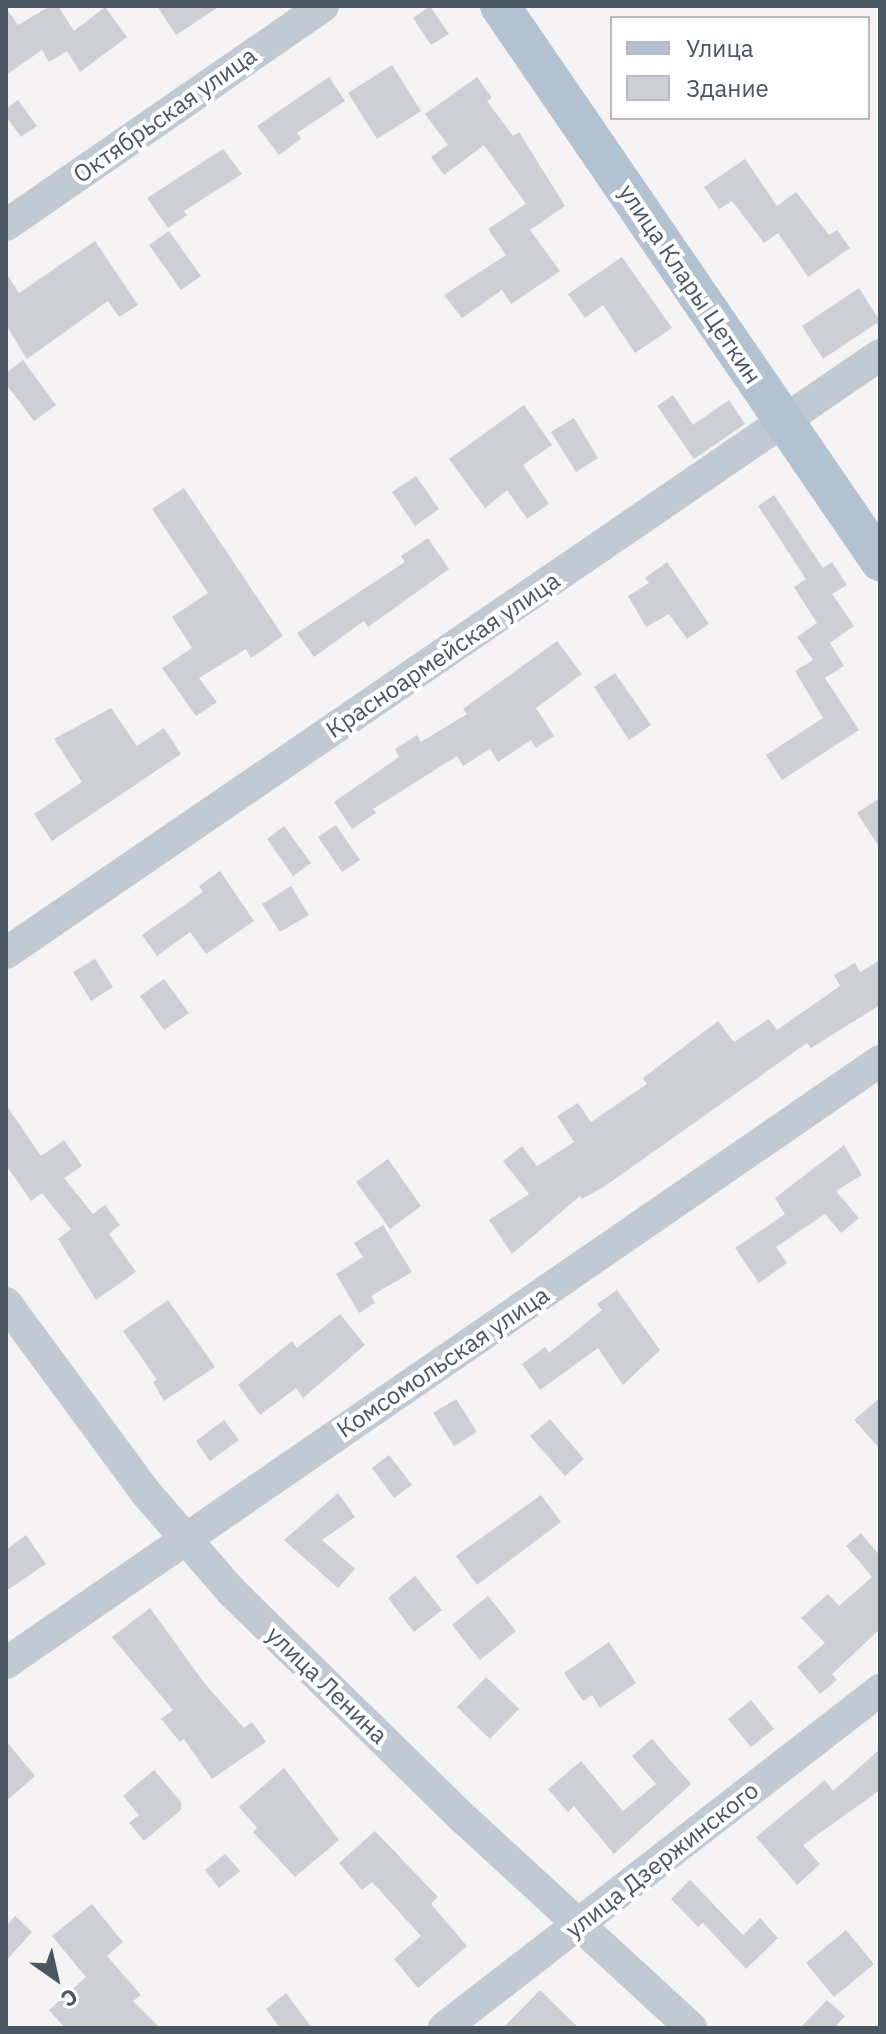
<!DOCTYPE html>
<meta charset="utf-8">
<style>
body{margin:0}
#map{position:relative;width:886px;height:2034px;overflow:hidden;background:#f5f3f3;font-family:"IBM Plex Sans",sans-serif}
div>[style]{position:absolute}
.building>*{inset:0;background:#cdcfd5}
.minor>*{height:32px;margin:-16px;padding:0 16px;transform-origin:16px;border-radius:16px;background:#c1cad2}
.major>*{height:40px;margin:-20px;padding:0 20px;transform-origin:20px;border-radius:20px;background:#b3c2d1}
span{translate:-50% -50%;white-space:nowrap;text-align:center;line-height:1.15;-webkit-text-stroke:8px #fff;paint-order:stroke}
.street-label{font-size:24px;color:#4a5661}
.frame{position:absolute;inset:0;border:8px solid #4a5661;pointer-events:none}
.legend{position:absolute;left:610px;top:16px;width:260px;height:104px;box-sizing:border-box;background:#fff;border:2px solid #b7bbc0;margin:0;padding:10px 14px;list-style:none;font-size:24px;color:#4a5661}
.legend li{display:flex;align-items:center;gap:16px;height:40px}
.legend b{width:40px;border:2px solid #b7bbc0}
.north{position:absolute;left:16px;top:1938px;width:80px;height:80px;-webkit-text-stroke:6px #fff;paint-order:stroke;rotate:146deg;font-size:22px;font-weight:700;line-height:32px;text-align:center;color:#4a5661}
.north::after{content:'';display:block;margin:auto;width:28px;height:36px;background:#4a5661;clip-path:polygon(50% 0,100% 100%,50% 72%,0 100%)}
</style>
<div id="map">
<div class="building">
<div style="clip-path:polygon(50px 6px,58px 6px,74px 31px,105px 7px,127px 37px,80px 72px,67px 51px,49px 62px,42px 50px,6px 75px,6px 8px,18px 25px)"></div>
<div style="clip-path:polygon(157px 6px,220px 6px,176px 35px)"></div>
<div style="clip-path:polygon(430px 6px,449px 34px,431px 45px,413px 18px)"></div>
<div style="clip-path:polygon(392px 65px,421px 111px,377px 139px,348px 93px)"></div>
<div style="clip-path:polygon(329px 77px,345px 101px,297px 133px,301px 139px,279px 155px,257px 126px)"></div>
<div style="clip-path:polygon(477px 77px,492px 98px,487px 101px,513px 136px,519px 132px,565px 206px,530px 230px,560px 271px,511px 304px,502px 290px,462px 318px,444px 295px,506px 255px,488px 229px,526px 204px,484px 145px,444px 175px,431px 157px,448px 145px,425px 114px)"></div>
<div style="clip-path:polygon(18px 100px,37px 126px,21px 137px,6px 116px,6px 109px)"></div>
<div style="clip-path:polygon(223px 149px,242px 174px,184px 211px,187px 215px,168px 228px,147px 198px)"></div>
<div style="clip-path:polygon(745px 159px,777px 206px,796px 192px,829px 235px,837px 230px,850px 248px,808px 277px,778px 233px,764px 243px,732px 201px,719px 209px,704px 187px)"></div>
<div style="clip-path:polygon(169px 231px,201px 276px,181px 290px,149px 245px)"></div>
<div style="clip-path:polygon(95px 241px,138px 305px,119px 317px,108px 301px,27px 359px,6px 325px,6px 273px,19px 293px)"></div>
<div style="clip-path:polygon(622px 257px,672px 328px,635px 353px,603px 305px,585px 318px,568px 294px)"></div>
<div style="clip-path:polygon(859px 288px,880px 321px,823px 359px,802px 326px)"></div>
<div style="clip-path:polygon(23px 360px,56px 405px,34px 421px,6px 384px,6px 373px)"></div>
<div style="clip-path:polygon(673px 395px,693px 425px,729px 400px,745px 424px,694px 459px,657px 406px)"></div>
<div style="clip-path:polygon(524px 405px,552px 445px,523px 465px,549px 504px,527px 519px,507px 490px,485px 508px,449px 459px)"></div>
<div style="clip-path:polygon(574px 418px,598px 458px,576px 472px,551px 432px)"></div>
<div style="clip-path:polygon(416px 476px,439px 509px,415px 526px,392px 492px)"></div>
<div style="clip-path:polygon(184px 488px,283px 636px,251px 658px,246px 649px,199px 678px,217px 702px,196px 716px,162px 668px,192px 648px,172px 617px,208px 593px,152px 509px)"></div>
<div style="clip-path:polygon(774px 495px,823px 568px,832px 562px,847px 585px,832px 594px,854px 626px,830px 643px,844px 666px,825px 678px,859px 730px,782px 780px,766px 755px,823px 718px,795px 671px,813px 660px,797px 637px,817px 623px,794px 587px,806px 579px,758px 506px)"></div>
<div style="clip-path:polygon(428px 538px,449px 569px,368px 627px,364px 621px,314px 657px,297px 633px,405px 562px,401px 556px)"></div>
<div style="clip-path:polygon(667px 562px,709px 624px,687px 639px,669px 614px,646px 627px,628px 596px,649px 583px,645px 578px)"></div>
<div style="clip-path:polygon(557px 641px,582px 674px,536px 708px,554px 736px,536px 748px,531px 740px,498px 762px,490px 749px,463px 766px,457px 756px,373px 809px,376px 813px,352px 829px,334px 802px,399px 757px,395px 749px,417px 735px,421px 742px,467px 714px,463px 709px)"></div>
<div style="clip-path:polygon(615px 673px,651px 725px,629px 740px,594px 687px)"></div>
<div style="clip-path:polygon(111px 708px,137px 746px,164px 728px,181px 754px,52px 841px,34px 814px,82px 782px,54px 739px)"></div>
<div style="clip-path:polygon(880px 798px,880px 848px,857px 813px)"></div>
<div style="clip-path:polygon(336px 825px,360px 860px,342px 872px,318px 837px)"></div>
<div style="clip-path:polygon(284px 826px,311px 863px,293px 876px,267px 839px)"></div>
<div style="clip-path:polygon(220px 871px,254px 921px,206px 954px,190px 932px,157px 956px,142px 935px,203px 892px,199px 886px)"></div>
<div style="clip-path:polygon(291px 886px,309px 915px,280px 932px,262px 904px)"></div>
<div style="clip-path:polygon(95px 959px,113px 987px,91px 1001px,73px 972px)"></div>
<div style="clip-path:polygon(880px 960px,880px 1005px,811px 1048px,807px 1043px,605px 1186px,582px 1199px,580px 1196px,512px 1254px,489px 1220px,529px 1194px,503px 1161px,522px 1146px,537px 1166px,574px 1142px,557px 1116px,578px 1103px,591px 1122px,647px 1084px,643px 1078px,718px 1021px,734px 1042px,769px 1019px,777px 1030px,840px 986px,834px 975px,855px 963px,860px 972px)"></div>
<div style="clip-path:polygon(164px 979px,189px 1013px,164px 1030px,140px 996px)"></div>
<div style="clip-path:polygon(6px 1105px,41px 1156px,64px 1140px,82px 1166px,64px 1178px,93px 1214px,105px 1205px,120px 1225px,109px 1234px,136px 1272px,96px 1300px,58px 1239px,71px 1229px,42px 1193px,31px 1201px,6px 1165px)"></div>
<div style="clip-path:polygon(844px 1145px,862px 1175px,836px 1191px,859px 1218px,841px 1233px,825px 1214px,776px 1247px,787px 1263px,759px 1283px,735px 1248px,785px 1214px,775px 1198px)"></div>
<div style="clip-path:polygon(388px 1159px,421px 1206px,390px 1229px,356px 1182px)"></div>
<div style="clip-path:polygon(383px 1225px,412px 1272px,371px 1296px,375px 1303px,359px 1313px,336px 1274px,363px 1257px,354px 1243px)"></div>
<div style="clip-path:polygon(617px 1290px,660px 1350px,623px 1385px,598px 1348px,540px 1390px,522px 1364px,545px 1347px,549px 1353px,602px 1310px,597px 1304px)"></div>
<div style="clip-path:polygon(168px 1300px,215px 1367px,164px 1401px,153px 1382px,157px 1380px,123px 1331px)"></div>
<div style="clip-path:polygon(340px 1314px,365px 1345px,303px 1398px,296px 1388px,260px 1415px,238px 1385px,292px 1341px,297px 1348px)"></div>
<div style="clip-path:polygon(880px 1398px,880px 1449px,854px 1420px)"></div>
<div style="clip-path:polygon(456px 1399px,477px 1432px,454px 1446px,433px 1413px)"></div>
<div style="clip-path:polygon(550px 1419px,584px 1459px,565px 1476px,530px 1436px)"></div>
<div style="clip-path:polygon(224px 1420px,239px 1440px,210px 1461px,196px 1441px)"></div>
<div style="clip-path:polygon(389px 1455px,412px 1485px,394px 1498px,372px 1468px)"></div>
<div style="clip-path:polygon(338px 1493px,355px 1517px,322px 1540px,355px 1569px,338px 1588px,284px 1540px)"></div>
<div style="clip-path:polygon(541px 1495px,561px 1522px,477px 1585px,456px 1556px)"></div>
<div style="clip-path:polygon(861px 1533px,880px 1556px,880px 1629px,832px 1674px,837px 1680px,820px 1694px,797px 1667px,825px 1643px,801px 1618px,828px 1594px,839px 1606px,872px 1577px,846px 1546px)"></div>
<div style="clip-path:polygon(26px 1535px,46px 1564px,6px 1591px,6px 1550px)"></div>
<div style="clip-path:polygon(415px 1576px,442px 1610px,414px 1632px,388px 1598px)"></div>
<div style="clip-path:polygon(488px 1596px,516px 1631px,480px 1660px,452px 1625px)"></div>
<div style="clip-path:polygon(150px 1608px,205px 1684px,244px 1728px,252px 1722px,266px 1742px,212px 1779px,184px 1739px,180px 1742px,161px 1719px,173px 1710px,112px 1637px)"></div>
<div style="clip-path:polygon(609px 1642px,636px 1683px,600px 1708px,592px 1695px,583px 1701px,564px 1673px)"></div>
<div style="clip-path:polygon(486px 1677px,519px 1709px,490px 1739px,457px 1707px)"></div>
<div style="clip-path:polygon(751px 1700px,774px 1729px,751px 1747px,728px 1719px)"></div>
<div style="clip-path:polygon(652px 1739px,691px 1784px,614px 1854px,574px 1806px,568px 1812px,548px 1789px,581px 1761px,623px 1811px,656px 1784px,632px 1756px)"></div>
<div style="clip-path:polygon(6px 1741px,35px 1776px,6px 1801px)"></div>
<div style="clip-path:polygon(880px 1749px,880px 1790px,803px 1845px,820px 1864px,797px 1885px,756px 1837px,825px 1780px,833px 1791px)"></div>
<div style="clip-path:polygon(284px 1768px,339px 1840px,295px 1877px,253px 1832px,257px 1828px,239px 1807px)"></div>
<div style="clip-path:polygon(154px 1770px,181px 1802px,181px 1810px,144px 1841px,129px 1823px,139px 1815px,123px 1796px)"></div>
<div style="clip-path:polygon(375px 1831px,438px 1897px,431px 1904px,467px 1946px,418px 1988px,394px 1959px,421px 1936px,372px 1882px,362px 1890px,339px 1863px)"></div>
<div style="clip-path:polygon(225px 1854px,240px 1871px,219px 1888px,205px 1870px)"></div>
<div style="clip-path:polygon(690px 1880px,743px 1935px,760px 1918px,778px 1938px,746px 1969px,703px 1923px,698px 1927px,671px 1899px)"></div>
<div style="clip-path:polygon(92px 1904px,123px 1942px,107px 1956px,141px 1995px,133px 2001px,160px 2028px,65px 2028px,49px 2010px,86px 1977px,52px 1936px)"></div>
<div style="clip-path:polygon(15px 1916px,32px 1932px,6px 1961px,6px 1926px)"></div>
<div style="clip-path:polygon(846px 1930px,874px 1964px,834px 1997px,806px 1963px)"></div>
<div style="clip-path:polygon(540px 1990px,579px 2028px,503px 2028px)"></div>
<div style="clip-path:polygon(286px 1993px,312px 2028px,280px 2028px,266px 2009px)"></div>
<div style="clip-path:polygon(827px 2000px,845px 2016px,834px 2028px,800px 2028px)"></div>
</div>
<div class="minor">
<div style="left:6px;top:225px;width:385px;rotate:-34.6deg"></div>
<div style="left:6px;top:953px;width:1059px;rotate:-34.38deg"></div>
<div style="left:6px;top:1303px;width:237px;rotate:53.6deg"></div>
<div style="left:147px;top:1494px;width:128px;rotate:49.1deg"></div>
<div style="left:231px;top:1591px;width:325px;rotate:44.4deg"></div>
<div style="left:463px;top:1818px;width:310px;rotate:42.6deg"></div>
<div style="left:6px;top:1663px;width:1061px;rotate:-34.56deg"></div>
<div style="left:444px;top:2028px;width:552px;rotate:-37.78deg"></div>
</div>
<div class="major">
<div style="left:500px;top:6px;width:673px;rotate:55.6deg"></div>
</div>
<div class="street-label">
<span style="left:165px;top:115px;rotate:-35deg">Октябрьская улица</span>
<span style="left:690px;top:284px;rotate:56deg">улица Клары Цеткин</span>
<span style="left:443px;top:655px;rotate:-34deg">Красноармейская улица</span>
<span style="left:443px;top:1362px;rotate:-34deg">Комсомольская улица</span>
<span style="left:327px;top:1685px;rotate:44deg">улица Ленина</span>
<span style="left:662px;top:1860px;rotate:-38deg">улица Дзержинского</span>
</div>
<div class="frame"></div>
<ul class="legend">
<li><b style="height:10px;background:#b3c2d1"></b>Улица</li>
<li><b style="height:22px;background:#cdcfd5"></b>Здание</li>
</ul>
<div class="north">С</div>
</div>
